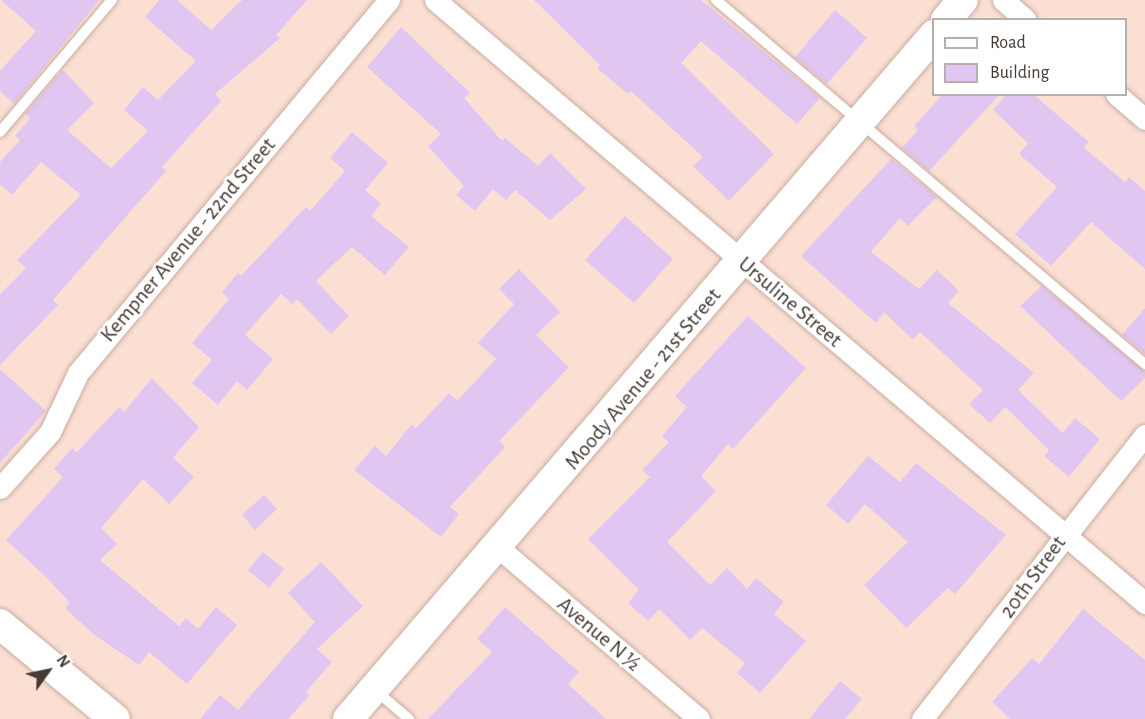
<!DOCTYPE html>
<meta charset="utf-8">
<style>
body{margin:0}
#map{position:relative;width:1145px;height:719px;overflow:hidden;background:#fcdfd3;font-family:"Alegreya Sans",sans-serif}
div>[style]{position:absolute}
.building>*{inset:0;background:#e2c6f2}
.roads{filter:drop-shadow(0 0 2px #c9ada2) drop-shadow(0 0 2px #c9ada2)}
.lane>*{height:10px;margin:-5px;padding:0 5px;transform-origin:5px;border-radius:5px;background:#fff}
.street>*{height:21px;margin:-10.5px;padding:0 10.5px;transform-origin:10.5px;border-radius:10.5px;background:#fff}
.secondary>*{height:30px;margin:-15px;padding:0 15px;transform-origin:15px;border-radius:15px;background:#fff}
span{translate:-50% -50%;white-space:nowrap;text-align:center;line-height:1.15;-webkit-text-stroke:5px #fff;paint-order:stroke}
.street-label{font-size:22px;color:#453a35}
.legend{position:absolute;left:932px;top:18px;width:195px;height:78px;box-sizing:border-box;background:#fff;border:2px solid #b5b0ae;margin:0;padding:8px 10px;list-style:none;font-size:18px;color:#453a35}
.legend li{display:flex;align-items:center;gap:12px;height:30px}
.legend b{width:30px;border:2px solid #b5b0ae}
.north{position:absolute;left:18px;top:641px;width:60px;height:60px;-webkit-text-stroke:4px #fff;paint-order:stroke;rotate:57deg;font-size:16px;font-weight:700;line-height:24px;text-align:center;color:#453a35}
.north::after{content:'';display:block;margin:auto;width:21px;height:27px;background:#453a35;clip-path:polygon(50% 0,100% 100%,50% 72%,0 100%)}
</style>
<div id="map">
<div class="building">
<div style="clip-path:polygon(1px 0,99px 0,14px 104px,0 91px,0 71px,36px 31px)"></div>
<div style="clip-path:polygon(159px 0,177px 0,211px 30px,242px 0,307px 0,276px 35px,280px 38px,215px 94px,221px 101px,162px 167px,166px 171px,53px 300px,58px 305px,0 365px,0 294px,26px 268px,17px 260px,81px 195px,41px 162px,12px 195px,0 184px,0 162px,20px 140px,15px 136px,30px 118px,25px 114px,63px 70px,94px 103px,67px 130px,111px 168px,148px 131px,124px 110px,143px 87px,158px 100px,196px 61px,145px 17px)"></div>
<div style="clip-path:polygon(534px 0,701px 0,820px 98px,797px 124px,701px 41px,681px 63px,774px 154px,729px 201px,693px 166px,703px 157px,631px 91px,628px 94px,597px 68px,600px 65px)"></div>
<div style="clip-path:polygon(835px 10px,867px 38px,827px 84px,795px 57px)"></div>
<div style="clip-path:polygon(401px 27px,470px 93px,464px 98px,502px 141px,505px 138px,538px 166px,550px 153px,586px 189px,550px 220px,515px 190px,506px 200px,493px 189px,475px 211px,456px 195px,464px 186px,428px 146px,441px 134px,367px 67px)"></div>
<div style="clip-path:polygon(943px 94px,1000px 94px,929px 171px,902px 148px,918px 130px,914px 126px)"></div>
<div style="clip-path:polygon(1007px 94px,1033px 94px,1089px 142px,1084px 148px,1125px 182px,1129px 177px,1145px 191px,1145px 269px,1091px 222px,1051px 266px,1015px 234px,1057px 187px,1019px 154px,1028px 143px,993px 110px)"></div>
<div style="clip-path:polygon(352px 132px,388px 163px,365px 190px,381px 204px,371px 216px,409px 247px,385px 275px,352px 247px,316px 281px,349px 316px,331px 334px,297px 299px,292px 304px,281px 294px,245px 335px,273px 359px,247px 390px,237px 381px,218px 405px,192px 383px,212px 360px,192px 343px,229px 299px,222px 292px,238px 273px,241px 276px,306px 207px,310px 211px,345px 171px,330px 158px)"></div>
<div style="clip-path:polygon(891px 159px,937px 197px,908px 226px,900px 218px,871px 252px,919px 289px,937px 270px,959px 291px,948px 303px,1034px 373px,1018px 390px,1063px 433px,1075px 418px,1100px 439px,1069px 477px,1044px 456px,1049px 450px,1005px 407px,990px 423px,969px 404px,983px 390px,920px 332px,913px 340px,884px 312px,876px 323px,801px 256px)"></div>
<div style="clip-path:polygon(625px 216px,673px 259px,634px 303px,585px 260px)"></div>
<div style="clip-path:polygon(519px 269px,560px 312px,536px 335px,569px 367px,499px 441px,505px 447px,450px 507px,459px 514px,441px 537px,354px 470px,375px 446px,386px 456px,411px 425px,416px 428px,449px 393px,457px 401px,496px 359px,478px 343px,514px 304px,499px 289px)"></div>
<div style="clip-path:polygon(1042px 286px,1145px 371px,1145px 378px,1121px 401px,1020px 306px)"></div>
<div style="clip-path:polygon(1145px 308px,1145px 354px,1122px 335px)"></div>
<div style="clip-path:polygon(748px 316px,806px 368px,733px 449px,728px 444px,701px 476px,716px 491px,667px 542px,710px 585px,727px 568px,747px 589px,756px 578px,784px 602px,774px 614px,806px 641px,760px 693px,737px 673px,745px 663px,702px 628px,690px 640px,659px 609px,648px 621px,628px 603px,639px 590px,588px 539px,650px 477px,642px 470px,669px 442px,662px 436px,687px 407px,675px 396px)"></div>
<div style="clip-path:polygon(0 369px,46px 411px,0 463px)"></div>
<div style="clip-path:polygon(152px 378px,199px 427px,173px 458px,194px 477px,169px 504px,143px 479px,101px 528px,117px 544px,100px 560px,179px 626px,186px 618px,198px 629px,216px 607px,237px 625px,187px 684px,149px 652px,139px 665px,93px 634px,65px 608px,70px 603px,47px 578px,6px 540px,63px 477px,54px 469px,72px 448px,77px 452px,119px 407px,124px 412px)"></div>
<div style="clip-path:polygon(868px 456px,900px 482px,916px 463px,1006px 535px,955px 594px,948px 588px,906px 628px,864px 585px,908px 542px,865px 504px,848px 524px,826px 505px)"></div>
<div style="clip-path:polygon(264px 495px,277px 509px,255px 530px,242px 515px)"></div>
<div style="clip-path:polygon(263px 552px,284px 569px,269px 588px,248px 570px)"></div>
<div style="clip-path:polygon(321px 562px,363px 606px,317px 649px,332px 662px,306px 692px,310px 695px,288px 719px,200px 719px,220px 695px,238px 710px,315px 622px,288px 593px)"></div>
<div style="clip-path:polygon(505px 607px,579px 672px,568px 684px,606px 719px,428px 719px,492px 652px,477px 639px)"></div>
<div style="clip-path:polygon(1083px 609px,1145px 660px,1145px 719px,1010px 719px,992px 702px,1032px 658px,1039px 664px)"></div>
<div style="clip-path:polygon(840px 681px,862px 699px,845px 719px,809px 719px)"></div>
</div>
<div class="roads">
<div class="lane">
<div style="left:716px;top:0;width:563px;rotate:40.31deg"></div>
<div style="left:0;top:132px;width:173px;rotate:-49.7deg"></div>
<div style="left:374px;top:689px;width:46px;rotate:40.6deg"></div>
</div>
<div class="street">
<div style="left:435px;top:0;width:932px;rotate:40.34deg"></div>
<div style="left:1003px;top:0;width:30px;rotate:41deg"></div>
<div style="left:1116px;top:94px;width:38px;rotate:41deg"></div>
<div style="left:0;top:488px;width:75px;rotate:-48.2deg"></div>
<div style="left:50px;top:432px;width:65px;rotate:-64.6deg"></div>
<div style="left:78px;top:373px;width:486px;rotate:-50.2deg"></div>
<div style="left:499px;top:548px;width:263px;rotate:40.5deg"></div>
<div style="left:922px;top:719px;width:361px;rotate:-51.9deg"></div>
</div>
<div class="secondary">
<div style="left:946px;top:20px;width:26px;rotate:-50deg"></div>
<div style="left:0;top:624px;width:149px;rotate:39.6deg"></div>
<div style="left:348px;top:719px;width:901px;rotate:-49.41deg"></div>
</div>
</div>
<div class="street-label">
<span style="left:188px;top:240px;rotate:-50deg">Kempner Avenue - 22nd Street</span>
<span style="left:790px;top:302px;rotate:40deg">Ursuline Street</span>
<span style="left:643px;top:379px;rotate:-50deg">Moody Avenue - 21st Street</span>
<span style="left:1033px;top:577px;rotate:-54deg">20th Street</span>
<span style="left:599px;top:634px;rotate:40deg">Avenue N ½</span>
</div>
<ul class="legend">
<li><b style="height:8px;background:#fff"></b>Road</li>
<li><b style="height:16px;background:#e2c6f2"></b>Building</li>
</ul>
<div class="north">N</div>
</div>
